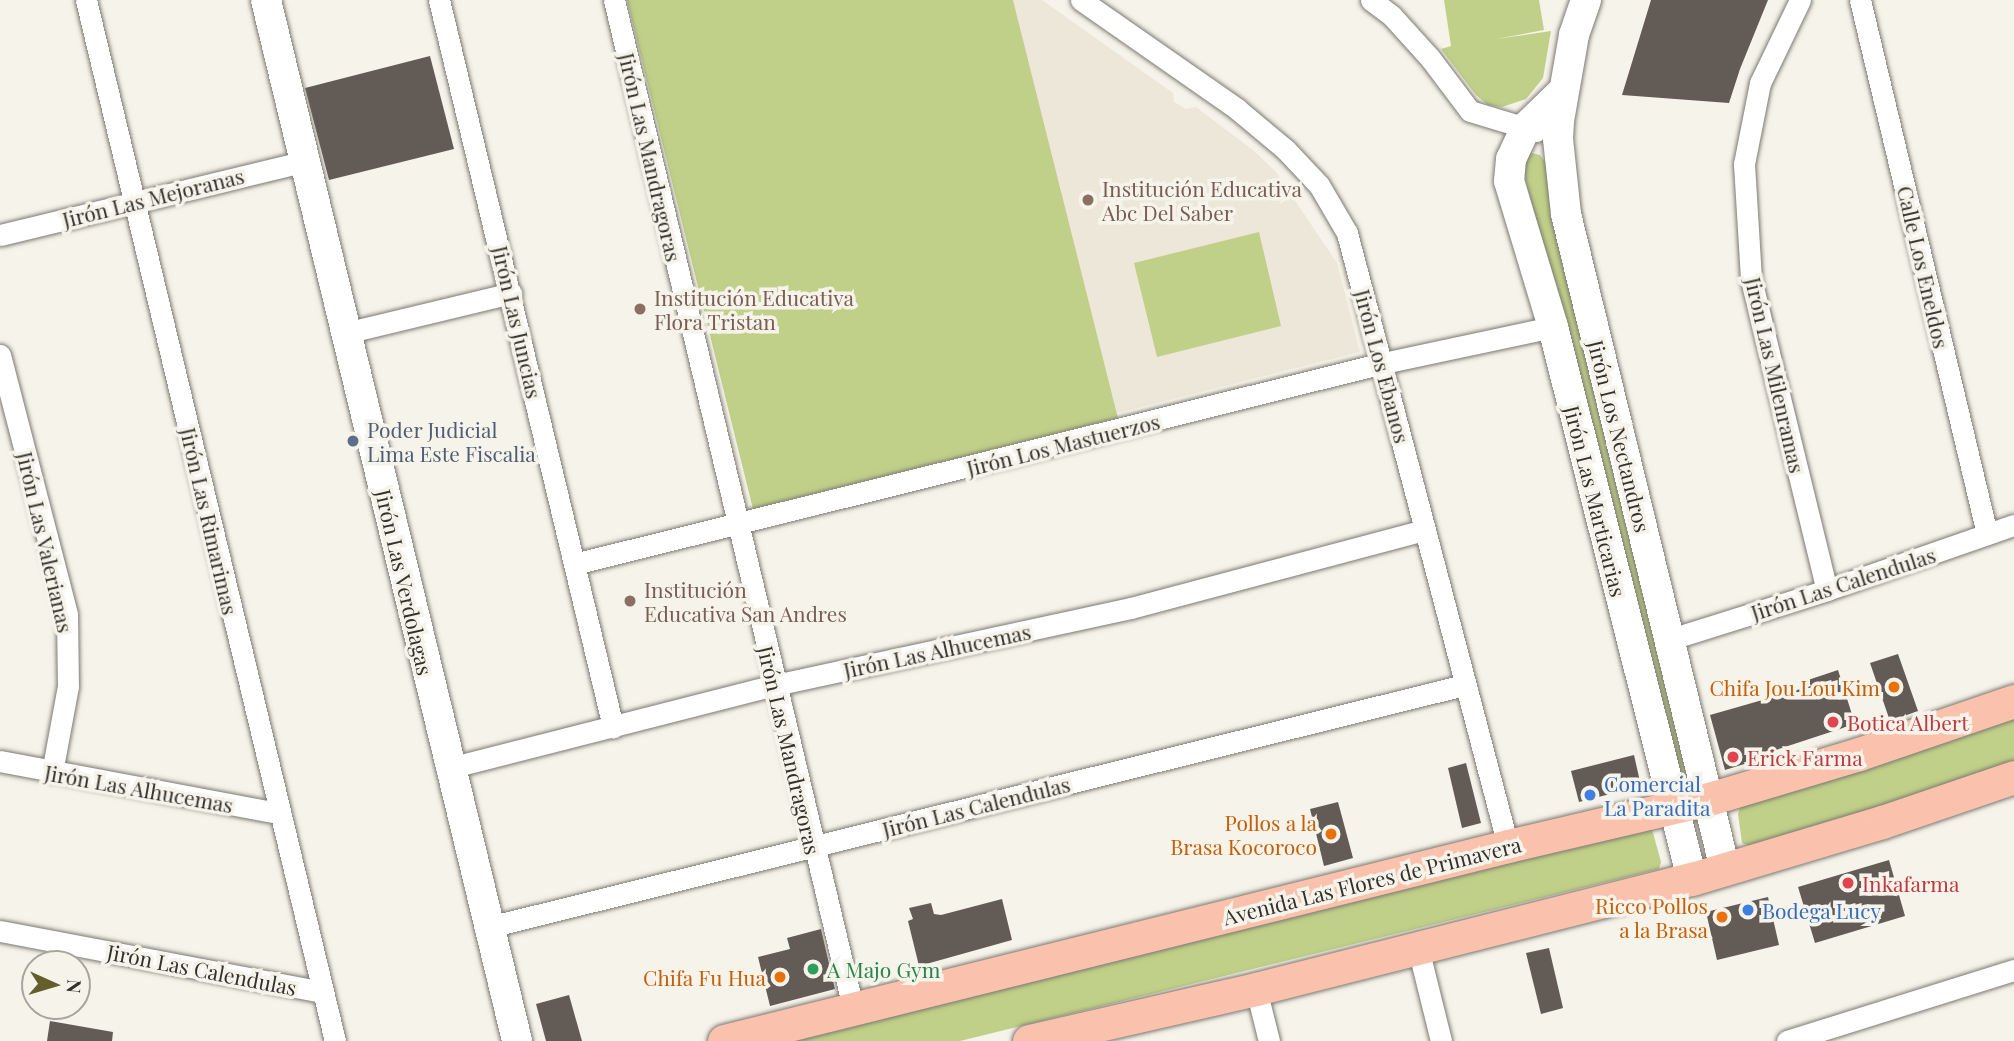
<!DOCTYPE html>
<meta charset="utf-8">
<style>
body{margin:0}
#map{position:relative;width:2014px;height:1041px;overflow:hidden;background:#f6f3ea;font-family:"Playfair Display",serif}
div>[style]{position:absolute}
.built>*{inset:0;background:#ece7d8}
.green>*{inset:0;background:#c1d088}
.building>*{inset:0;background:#625b56}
.roads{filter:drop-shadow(0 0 2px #7c7971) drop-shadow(0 0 2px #7c7971)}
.street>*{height:21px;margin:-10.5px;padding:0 10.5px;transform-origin:10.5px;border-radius:10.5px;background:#fff}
.secondary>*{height:30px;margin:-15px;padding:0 15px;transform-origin:15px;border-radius:15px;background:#fff}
.primary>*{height:33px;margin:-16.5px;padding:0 16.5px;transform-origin:16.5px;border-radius:16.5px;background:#fac2ac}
.dots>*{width:19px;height:19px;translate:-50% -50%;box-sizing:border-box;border:4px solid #f6f3ea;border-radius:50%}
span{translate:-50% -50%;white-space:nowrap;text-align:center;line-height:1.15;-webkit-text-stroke:7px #f6f3ea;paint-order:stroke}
.street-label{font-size:21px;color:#32312d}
.education-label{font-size:21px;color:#785e54}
.left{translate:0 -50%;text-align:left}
.service-label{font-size:21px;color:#4e5e75}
.food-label{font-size:21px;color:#c56008}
.right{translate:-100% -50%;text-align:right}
.health-label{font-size:21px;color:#be3a42}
.shop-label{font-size:21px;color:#366cbe}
.leisure-label{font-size:21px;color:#27864d}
.north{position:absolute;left:21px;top:950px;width:70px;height:70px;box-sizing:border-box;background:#f6f3ea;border:2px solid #a8a59e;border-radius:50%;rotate:94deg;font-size:19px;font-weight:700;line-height:28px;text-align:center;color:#32312d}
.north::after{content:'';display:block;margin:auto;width:24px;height:32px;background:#625f2c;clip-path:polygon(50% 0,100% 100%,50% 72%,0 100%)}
</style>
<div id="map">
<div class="built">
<div style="clip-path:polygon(1013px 0,1042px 0,1173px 93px,1174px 102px,1186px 109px,1196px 107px,1253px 150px,1276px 172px,1337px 263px,1360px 352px,1117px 413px)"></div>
</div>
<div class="green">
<div style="clip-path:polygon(627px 0,1013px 0,1118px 418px,753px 509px)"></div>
<div style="clip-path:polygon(1444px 0,1539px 0,1544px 30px,1496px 39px,1551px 31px,1543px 78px,1526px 99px,1502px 107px,1488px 105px,1476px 95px,1441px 49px,1451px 46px)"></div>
<div style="clip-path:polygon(1528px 152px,1540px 155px,1546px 163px,1694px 774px,1691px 779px,1683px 781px,1676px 777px,1522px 165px)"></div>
<div style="clip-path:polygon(1259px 232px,1281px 326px,1157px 357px,1134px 263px)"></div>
<div style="clip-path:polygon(2014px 714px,2014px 764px,1756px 848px,1742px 843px,1738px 814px,1741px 804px)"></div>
<div style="clip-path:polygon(1646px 826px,1652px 829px,1661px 862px,1659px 869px,960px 1041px,768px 1041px)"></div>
</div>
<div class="building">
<div style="clip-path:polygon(1651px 0,1768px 0,1740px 69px,1729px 103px,1622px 95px)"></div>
<div style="clip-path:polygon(430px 56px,454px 149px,329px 180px,305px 88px)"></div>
<div style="clip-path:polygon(1898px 654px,1918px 711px,1890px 721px,1870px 663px)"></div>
<div style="clip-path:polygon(1838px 670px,1855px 724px,1776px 750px,1777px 754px,1725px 770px,1710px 715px,1811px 686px,1808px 680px)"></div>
<div style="clip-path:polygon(1634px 755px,1641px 786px,1579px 802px,1571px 771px)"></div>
<div style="clip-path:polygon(1466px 763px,1481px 823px,1462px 828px,1448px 768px)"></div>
<div style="clip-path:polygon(1338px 802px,1353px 858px,1324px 866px,1310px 809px)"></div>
<div style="clip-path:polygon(1889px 860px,1905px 916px,1815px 943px,1798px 887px)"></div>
<div style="clip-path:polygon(1768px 897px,1779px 945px,1717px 960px,1706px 912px)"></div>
<div style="clip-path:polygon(1002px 899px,1012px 940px,919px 966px,908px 921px,913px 919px,909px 908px,931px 903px,934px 914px,941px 915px)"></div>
<div style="clip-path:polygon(821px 929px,835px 989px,770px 1006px,758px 957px,790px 949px,787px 938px)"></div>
<div style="clip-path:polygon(1549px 948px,1563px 1008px,1541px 1014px,1526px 953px)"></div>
<div style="clip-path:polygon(569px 995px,582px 1041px,546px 1041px,536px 1004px)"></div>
<div style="clip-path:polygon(50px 1021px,113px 1032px,112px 1041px,47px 1041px)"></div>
</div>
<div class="roads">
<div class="street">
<div style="left:86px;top:0;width:1070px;rotate:76.55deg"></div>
<div style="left:439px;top:0;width:748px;rotate:76.54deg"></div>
<div style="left:614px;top:0;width:1036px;rotate:76.66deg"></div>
<div style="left:1081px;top:0;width:190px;rotate:34.9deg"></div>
<div style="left:1237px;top:109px;width:64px;rotate:39.9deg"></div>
<div style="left:1286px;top:150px;width:48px;rotate:46.7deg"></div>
<div style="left:1319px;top:185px;width:56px;rotate:59.7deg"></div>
<div style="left:1347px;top:233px;width:634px;rotate:75.28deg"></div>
<div style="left:1371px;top:0;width:26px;rotate:37deg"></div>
<div style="left:1392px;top:16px;width:57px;rotate:47.9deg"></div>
<div style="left:1430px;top:58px;width:66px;rotate:53deg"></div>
<div style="left:1470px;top:111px;width:69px;rotate:16.9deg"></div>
<div style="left:1800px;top:0;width:92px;rotate:115.7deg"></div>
<div style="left:1760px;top:83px;width:83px;rotate:101.2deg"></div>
<div style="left:1744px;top:164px;width:115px;rotate:86.5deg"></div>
<div style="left:1751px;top:279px;width:320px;rotate:76.3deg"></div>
<div style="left:1860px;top:0;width:549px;rotate:76.62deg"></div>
<div style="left:0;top:235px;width:315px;rotate:-13.6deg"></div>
<div style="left:345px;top:333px;width:171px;rotate:-13.5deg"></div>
<div style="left:0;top:355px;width:268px;rotate:75.5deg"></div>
<div style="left:67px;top:615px;width:71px;rotate:89.2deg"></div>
<div style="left:68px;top:686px;width:87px;rotate:100.5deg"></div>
<div style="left:574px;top:564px;width:834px;rotate:-13.95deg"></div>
<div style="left:1383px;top:363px;width:174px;rotate:-12deg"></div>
<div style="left:1671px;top:639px;width:164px;rotate:-17.4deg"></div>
<div style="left:1827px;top:590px;width:198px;rotate:-19.2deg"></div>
<div style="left:0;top:761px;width:283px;rotate:10.6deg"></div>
<div style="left:449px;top:768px;width:336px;rotate:-14.3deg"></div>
<div style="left:775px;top:685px;width:364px;rotate:-12.2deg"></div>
<div style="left:1131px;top:608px;width:303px;rotate:-14.9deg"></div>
<div style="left:489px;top:927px;width:1005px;rotate:-13.94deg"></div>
<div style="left:0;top:931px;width:328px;rotate:10.7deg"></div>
<div style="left:1418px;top:948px;width:96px;rotate:76.1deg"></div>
<div style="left:1256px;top:989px;width:54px;rotate:76deg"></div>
<div style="left:1787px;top:1041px;width:238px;rotate:-17.4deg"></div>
</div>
<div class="secondary">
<div style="left:266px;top:0;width:1071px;rotate:76.44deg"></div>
<div style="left:1586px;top:0;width:37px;rotate:109deg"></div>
<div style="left:1574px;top:35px;width:87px;rotate:99.9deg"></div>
<div style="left:1559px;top:121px;width:18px;rotate:93deg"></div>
<div style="left:1558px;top:139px;width:75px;rotate:83.9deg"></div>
<div style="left:1566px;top:214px;width:674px;rotate:76.36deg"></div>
<div style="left:1562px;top:92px;width:50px;rotate:135.8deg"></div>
<div style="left:1526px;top:127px;width:35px;rotate:115deg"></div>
<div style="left:1511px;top:159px;width:22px;rotate:95deg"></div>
<div style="left:1509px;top:181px;width:152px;rotate:73.2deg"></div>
<div style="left:1553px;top:327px;width:569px;rotate:75.87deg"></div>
</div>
<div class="primary">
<div style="left:724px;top:1041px;width:808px;rotate:-13.97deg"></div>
<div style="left:1508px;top:846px;width:206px;rotate:-13.2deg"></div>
<div style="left:1709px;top:799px;width:157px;rotate:-16.7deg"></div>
<div style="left:1859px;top:754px;width:164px;rotate:-18.9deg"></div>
<div style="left:1029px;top:1041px;width:233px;rotate:-12.9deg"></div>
<div style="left:1256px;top:989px;width:450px;rotate:-14.2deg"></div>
<div style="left:1692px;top:879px;width:198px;rotate:-16.7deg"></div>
<div style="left:1882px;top:822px;width:139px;rotate:-18.8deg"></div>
</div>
</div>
<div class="dots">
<div style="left:1088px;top:200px;background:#8d6e63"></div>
<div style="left:640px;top:309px;background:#8d6e63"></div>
<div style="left:353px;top:441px;background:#5c6f8a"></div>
<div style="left:630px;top:601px;background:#8d6e63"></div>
<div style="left:1894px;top:687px;background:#e8710a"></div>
<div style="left:1833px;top:722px;background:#e0444e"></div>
<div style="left:1733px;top:757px;background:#e0444e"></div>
<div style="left:1590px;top:795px;background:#3f7fe0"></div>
<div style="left:1331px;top:834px;background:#e8710a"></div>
<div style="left:1848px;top:883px;background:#e0444e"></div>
<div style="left:1748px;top:910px;background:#3f7fe0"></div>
<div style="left:1722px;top:917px;background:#e8710a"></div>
<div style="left:813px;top:969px;background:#2e9e5b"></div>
<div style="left:780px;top:977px;background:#e8710a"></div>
</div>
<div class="street-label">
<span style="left:651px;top:157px;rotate:77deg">Jirón Las Mandragoras</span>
<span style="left:153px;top:197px;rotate:-14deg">Jirón Las Mejoranas</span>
<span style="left:1924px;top:267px;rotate:77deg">Calle Los Eneldos</span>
<span style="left:518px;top:322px;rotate:77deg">Jirón Las Juncias</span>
<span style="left:1383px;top:366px;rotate:75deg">Jirón Los Ebanos</span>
<span style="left:1776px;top:375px;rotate:77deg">Jirón Las Milenramas</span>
<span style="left:1620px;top:436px;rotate:76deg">Jirón Los Nectandros</span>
<span style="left:1063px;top:444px;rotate:-14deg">Jirón Los Mastuerzos</span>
<span style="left:1596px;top:501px;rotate:76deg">Jirón Las Marticarias</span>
<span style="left:210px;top:521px;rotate:77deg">Jirón Las Rimarimas</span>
<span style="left:46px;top:542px;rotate:77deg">Jirón Las Valerianas</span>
<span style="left:405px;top:582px;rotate:77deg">Jirón Las Verdolagas</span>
<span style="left:1843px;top:583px;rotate:-18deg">Jirón Las Calendulas</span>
<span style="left:937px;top:650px;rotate:-12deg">Jirón Las Alhucemas</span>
<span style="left:790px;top:750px;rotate:77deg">Jirón Las Mandragoras</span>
<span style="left:139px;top:788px;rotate:10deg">Jirón Las Alhucemas</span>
<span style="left:976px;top:806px;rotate:-14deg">Jirón Las Calendulas</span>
<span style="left:1372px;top:880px;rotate:-14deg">Avenida Las Flores de Primavera</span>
<span style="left:202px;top:969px;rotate:11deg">Jirón Las Calendulas</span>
</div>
<div class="education-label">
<span class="left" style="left:1102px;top:200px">Institución Educativa<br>Abc Del Saber</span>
<span class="left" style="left:654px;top:309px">Institución Educativa<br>Flora Tristan</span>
<span class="left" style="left:644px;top:601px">Institución<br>Educativa San Andres</span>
</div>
<div class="service-label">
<span class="left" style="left:367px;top:441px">Poder Judicial<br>Lima Este Fiscalia</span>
</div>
<div class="food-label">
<span class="right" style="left:1880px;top:687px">Chifa Jou Lou Kim</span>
<span class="right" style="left:1317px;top:834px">Pollos a la<br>Brasa Kocoroco</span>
<span class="right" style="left:1708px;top:917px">Ricco Pollos<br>a la Brasa</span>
<span class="right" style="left:766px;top:977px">Chifa Fu Hua</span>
</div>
<div class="health-label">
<span class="left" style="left:1847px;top:722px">Botica Albert</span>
<span class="left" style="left:1747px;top:757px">Erick Farma</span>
<span class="left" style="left:1862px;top:883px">Inkafarma</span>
</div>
<div class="shop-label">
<span class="left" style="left:1604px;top:795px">Comercial<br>La Paradita</span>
<span class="left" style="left:1762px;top:910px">Bodega Lucy</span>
</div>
<div class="leisure-label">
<span class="left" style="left:827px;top:969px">A Majo Gym</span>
</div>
<div class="north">N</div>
</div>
